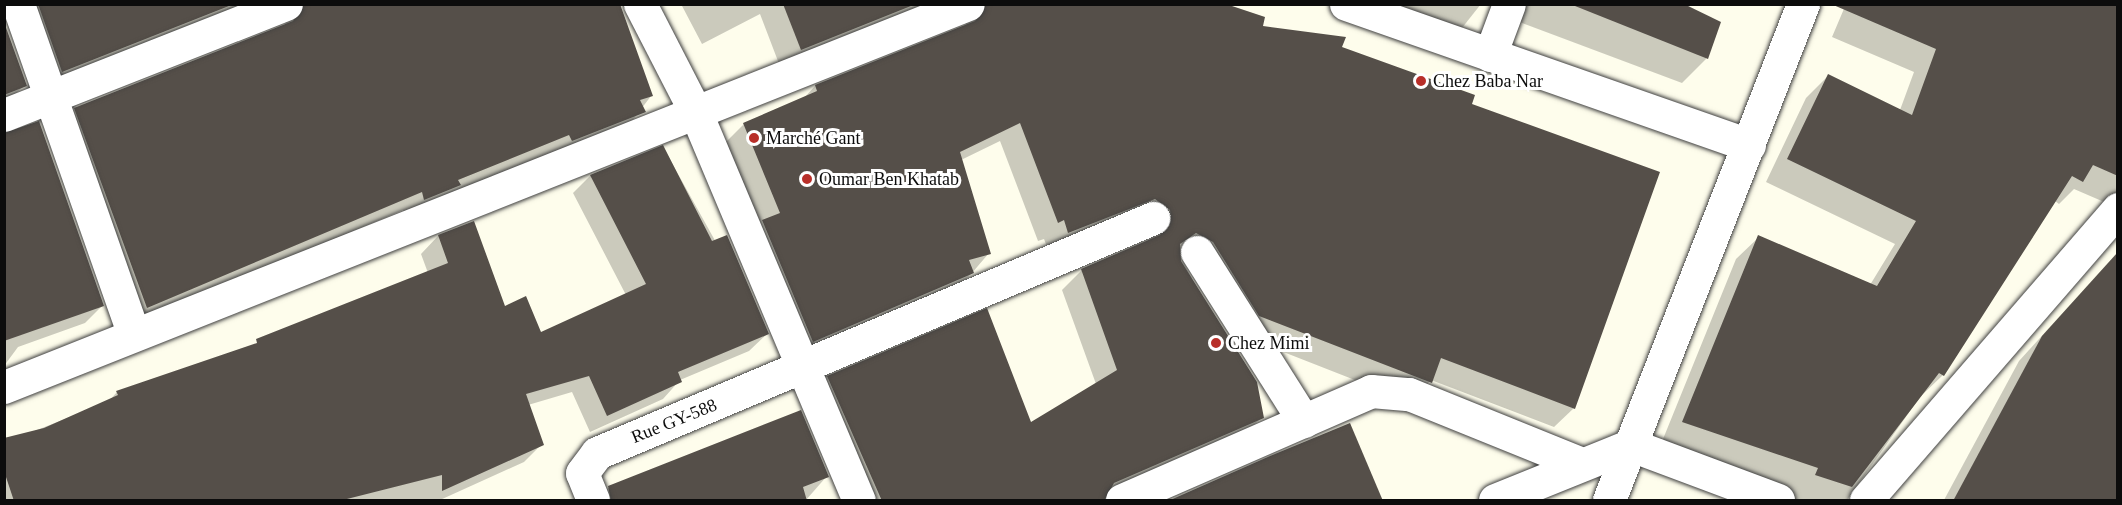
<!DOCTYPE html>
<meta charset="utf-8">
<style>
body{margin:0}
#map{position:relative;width:2122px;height:505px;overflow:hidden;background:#fefdec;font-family:Georgia,serif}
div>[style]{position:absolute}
.shadow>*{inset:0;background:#0003}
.building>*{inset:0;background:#554f49}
.roads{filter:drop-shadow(0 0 2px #3f3f3f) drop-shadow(0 0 2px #3f3f3f)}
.minor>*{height:33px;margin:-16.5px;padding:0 16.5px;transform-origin:16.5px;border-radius:16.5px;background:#fff}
.dots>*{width:16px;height:16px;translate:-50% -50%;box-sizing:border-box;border:3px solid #fff;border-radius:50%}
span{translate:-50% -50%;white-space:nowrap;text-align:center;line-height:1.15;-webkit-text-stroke:6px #fff;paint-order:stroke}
.poi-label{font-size:18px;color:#0c0c0c}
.left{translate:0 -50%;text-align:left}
.street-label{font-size:18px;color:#0c0c0c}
.frame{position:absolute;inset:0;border:6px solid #0c0c0c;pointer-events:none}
</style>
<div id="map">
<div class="shadow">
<div style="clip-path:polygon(4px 4px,259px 4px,44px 89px)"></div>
<div style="clip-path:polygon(263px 4px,355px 4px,651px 96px,626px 129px,406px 217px,403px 210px,129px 326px,57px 127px,75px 109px,285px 26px,286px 16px)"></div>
<div style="clip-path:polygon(681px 4px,1221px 4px,1261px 27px,1340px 47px,1574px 408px,1554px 427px,1431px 380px,1411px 402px,1240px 335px,1193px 261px,1179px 253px,1262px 417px,1242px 437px,1102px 500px,852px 500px,809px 397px,828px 377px,1031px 424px,1096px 384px,1062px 290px,1082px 270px,1150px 241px,1152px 231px,1049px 252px,1044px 239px,1038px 241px,1000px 141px,961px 160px,989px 253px,972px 273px,953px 292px,793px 360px,724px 144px,744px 124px,803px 99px,815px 86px,965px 27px,967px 18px,781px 69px,760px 14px,702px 44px)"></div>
<div style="clip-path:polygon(1381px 4px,1481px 4px,1458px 33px)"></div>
<div style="clip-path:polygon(1523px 4px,1681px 4px,1719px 23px,1706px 59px,1682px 83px,1517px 21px)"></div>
<div style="clip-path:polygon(1846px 4px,2118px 10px,2118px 208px,2074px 189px,2059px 204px,2055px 201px,1943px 375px,1920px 397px,1847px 500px,1749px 500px,1661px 444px,1736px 259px,1759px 237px,1870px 285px,1895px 244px,1766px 182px,1806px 98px,1828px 76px,1900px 110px,1914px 72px,1832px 37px)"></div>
<div style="clip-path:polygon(4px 27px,25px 85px,4px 104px)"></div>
<div style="clip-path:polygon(4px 134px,102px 306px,85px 323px,18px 347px,4px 366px)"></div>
<div style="clip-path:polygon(663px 147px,767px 334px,749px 351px,680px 380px,663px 399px,590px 432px,572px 392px,528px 405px,542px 444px,524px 462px,440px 500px,4px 500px,4px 443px,108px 402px,117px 392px,250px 347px,428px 273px,421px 254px,438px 236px,473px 223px,505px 308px,540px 334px,626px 295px,573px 193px,590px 176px)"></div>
<div style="clip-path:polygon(2118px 252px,2118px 500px,1944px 500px,2019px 361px)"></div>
<div style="clip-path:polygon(827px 476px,806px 500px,596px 500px,608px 488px)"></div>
</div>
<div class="building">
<div style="clip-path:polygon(38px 4px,234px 4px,62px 72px)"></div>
<div style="clip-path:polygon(304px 4px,620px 4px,653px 96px,640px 100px,646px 112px,572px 141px,569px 135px,458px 180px,461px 185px,424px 200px,422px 192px,147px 308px,74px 108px,293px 21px)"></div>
<div style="clip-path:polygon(783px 4px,916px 4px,801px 50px)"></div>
<div style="clip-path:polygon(986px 4px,1226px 4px,1265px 17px,1263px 26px,1346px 37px,1342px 47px,1475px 95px,1472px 104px,1660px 172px,1575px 409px,1441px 358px,1432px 383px,1259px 316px,1213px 242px,1196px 233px,1180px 244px,1181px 261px,1257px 382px,1264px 418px,1114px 483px,1104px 501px,882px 501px,827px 376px,987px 308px,1031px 422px,1117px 370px,1081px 269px,1160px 235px,1171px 221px,1170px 210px,1155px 199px,1068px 233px,1064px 220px,1058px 223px,1020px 123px,960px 152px,991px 254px,969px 260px,974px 273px,813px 342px,762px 220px,780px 213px,743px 123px,817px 91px,815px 85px,975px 21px)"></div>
<div style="clip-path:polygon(1570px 4px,1684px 4px,1721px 22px,1708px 59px)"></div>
<div style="clip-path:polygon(1831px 4px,2118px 4px,2118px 176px,2093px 165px,2083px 182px,2072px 176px,1944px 376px,1939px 373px,1852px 487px,1815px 475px,1818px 468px,1682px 422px,1758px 235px,1877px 286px,1916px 221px,1787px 159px,1828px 74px,1912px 115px,1936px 49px)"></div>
<div style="clip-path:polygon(4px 22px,27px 86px,4px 95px)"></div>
<div style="clip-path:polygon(39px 121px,104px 306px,4px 341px,4px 133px)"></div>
<div style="clip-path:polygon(663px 145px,712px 241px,727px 235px,769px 334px,678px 372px,682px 382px,607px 416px,589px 376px,526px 394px,544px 445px,442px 491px,442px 475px,339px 501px,14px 501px,4px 471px,4px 438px,44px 428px,118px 395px,116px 391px,257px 343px,256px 339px,448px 263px,438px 235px,474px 221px,505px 306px,526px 296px,541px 332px,646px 284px,590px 175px)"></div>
<div style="clip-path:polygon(2118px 252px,2118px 501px,1953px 501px,2042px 336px)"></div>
<div style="clip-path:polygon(801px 410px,829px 477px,803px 487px,807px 501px,611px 501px,608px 486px)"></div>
<div style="clip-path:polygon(1350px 423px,1383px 501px,1168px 501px,1270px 456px)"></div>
</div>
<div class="roads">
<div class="minor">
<div style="left:18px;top:4px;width:348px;rotate:70.7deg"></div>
<div style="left:640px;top:4px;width:123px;rotate:62.8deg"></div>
<div style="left:696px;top:113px;width:420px;rotate:67.2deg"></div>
<div style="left:1346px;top:4px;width:427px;rotate:19.3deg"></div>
<div style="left:1490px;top:55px;width:54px;rotate:-69.6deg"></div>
<div style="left:4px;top:115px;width:303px;rotate:-21.5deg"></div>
<div style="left:1197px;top:252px;width:200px;rotate:57.7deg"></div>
<div style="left:4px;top:387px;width:1037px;rotate:-21.67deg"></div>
<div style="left:593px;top:500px;width:29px;rotate:-112deg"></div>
<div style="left:582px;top:473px;width:25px;rotate:-53deg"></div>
<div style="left:597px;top:453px;width:604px;rotate:-22.91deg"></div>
<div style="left:1122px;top:500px;width:272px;rotate:-23.6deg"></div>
<div style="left:1371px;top:391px;width:38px;rotate:5deg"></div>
<div style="left:1409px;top:394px;width:184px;rotate:22deg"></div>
<div style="left:1495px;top:500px;width:147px;rotate:-22deg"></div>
<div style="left:1631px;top:445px;width:157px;rotate:20.5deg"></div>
<div style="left:1609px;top:500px;width:533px;rotate:-68.64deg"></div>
<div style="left:1866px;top:500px;width:385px;rotate:-49.1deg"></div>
</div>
</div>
<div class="dots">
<div style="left:1421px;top:81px;background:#b82f29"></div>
<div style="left:754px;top:138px;background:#b82f29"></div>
<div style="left:807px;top:179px;background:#b82f29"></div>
<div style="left:1216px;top:343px;background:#b82f29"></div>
</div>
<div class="poi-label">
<span class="left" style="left:1433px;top:81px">Chez Baba Nar</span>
<span class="left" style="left:766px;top:138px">Marché Gant</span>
<span class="left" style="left:819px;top:179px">Oumar Ben Khatab</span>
<span class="left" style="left:1228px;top:343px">Chez Mimi</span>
</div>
<div class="street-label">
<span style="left:674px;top:421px;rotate:-22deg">Rue GY-588</span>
</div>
<div class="frame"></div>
</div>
